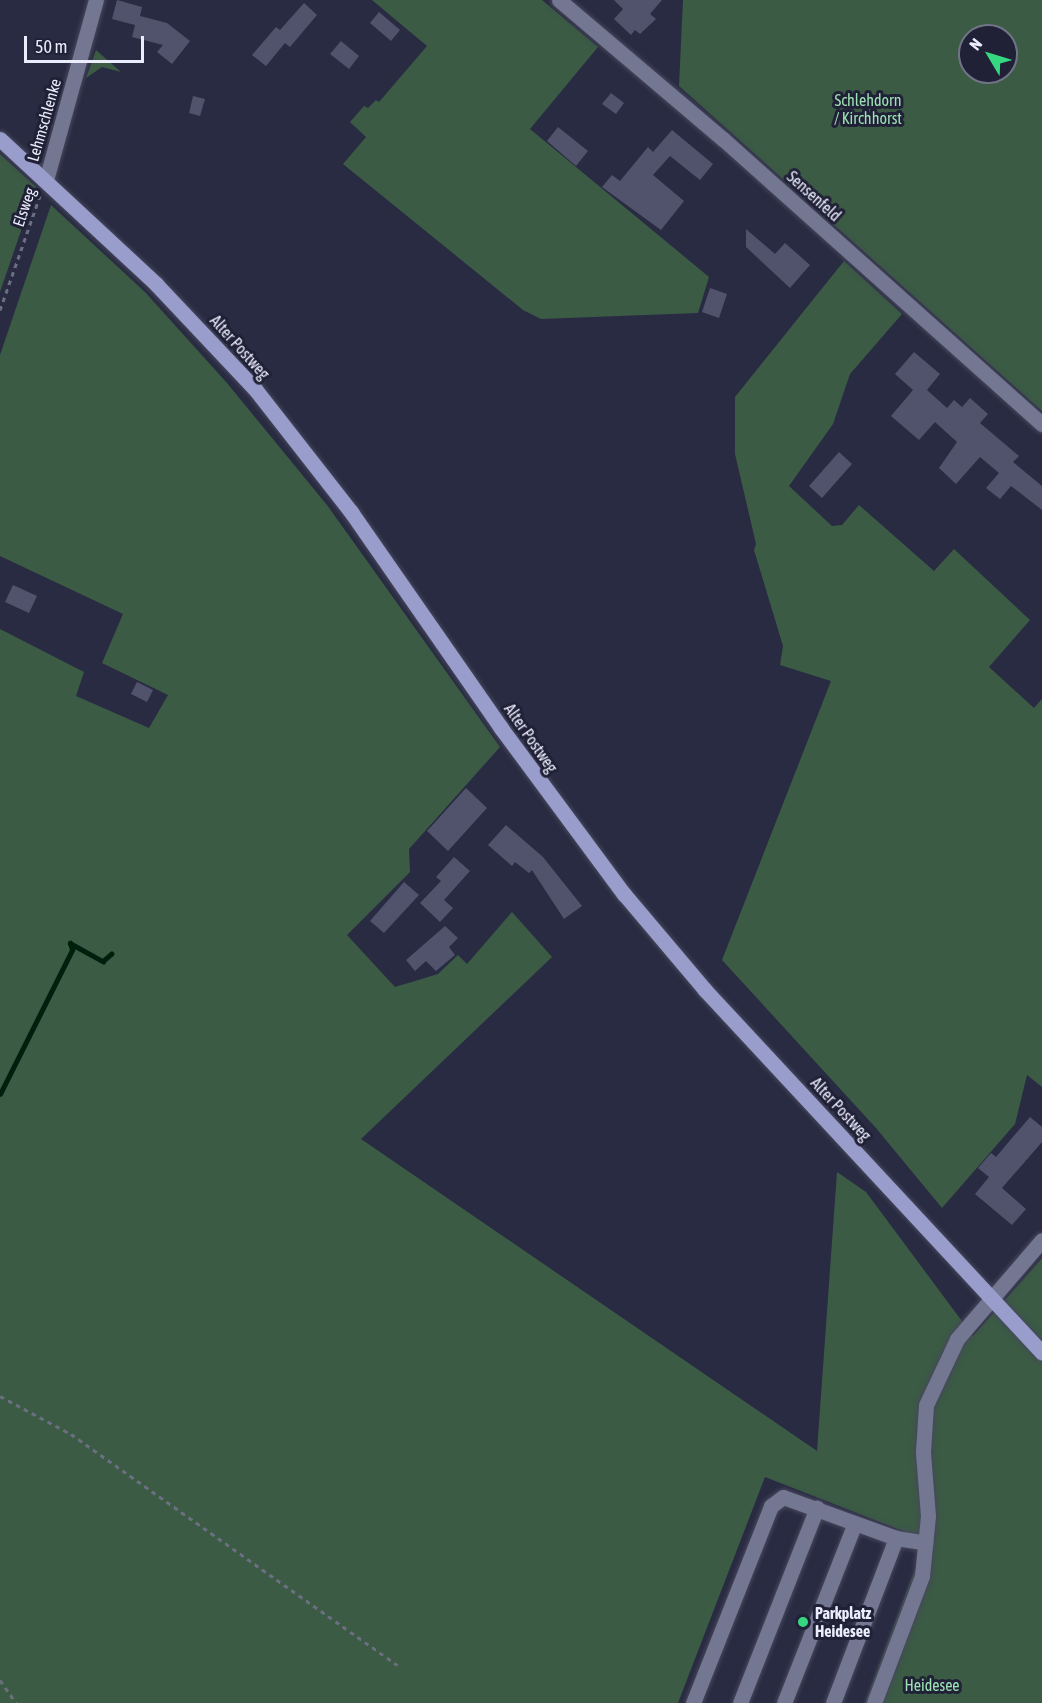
<!DOCTYPE html>
<style>
body{margin:0}
#map{position:relative;width:1042px;height:1703px;overflow:hidden;background:#292b42;font-family:"Asap Condensed",sans-serif}
div>[style]{position:absolute}
.green>*{inset:0;background:#3b5b45}
.stream>*{height:4.5px;margin:-2.25px;padding:0 2.25px;transform-origin:2.25px;border-radius:2.25px;background:#00200e}
.building>*{inset:0;background:#51536c}
.path>*{height:3px;margin-top:-1.5px;transform-origin:0;background:repeating-linear-gradient(90deg,#6c6e82 0 4.5px,transparent 0 9px)}
.roads{filter:drop-shadow(0 0 2px #46475b) drop-shadow(0 0 2px #46475b)}
.minor>*{height:15px;margin:-7.5px;padding:0 7.5px;transform-origin:7.5px;border-radius:7.5px;background:#747792}
.major>*{height:15px;margin:-7.5px;padding:0 7.5px;transform-origin:7.5px;border-radius:7.5px;background:#999dcb}
.dots>*{width:16px;height:16px;translate:-50% -50%;box-sizing:border-box;border:3px solid #202137;border-radius:50%}
span{translate:-50% -50%;white-space:nowrap;text-align:center;line-height:1.15;-webkit-text-stroke:6px #202137;paint-order:stroke}
.park-label{font-size:16px;color:#9ce2b3}
.street-label{font-size:16px;color:#ebedfc}
.poi-label{font-size:16px;color:#ebedfc;font-weight:700}
.left{translate:0 -50%;text-align:left}
.north{position:absolute;left:958px;top:24px;width:60px;height:60px;box-sizing:border-box;background:#202137;border:2px solid #717386;border-radius:50%;rotate:308deg;font-size:16px;font-weight:700;line-height:24px;text-align:center;color:#ebedfc}
.north::after{content:'';display:block;margin:auto;width:21px;height:27px;background:#35d881;clip-path:polygon(50% 0,100% 100%,50% 72%,0 100%)}
.scale{position:absolute;left:24px;top:36px;width:120px;height:27px;box-sizing:border-box;border:3px solid #ebedfc;border-top:0;padding-left:8px;font-size:18px;line-height:21px;white-space:nowrap;color:#ebedfc;-webkit-text-stroke:4px #202137;paint-order:stroke}
</style>
<div id="map">
<div class="green">
<div style="clip-path:polygon(372px 0,542px 0,598px 47px,530px 129px,709px 277px,698px 313px,541px 319px,523px 310px,343px 164px,366px 137px,350px 122px,364px 106px,368px 108px,376px 100px,379px 102px,427px 46px)"></div>
<div style="clip-path:polygon(evenodd,683px 0,1042px 0,1042px 411px,679px 86px,683px 0,970px 36px,1006px 36px,1006px 72px,970px 72px,970px 36px)"></div>
<div style="clip-path:polygon(96px 50px,121px 72px,102px 67px,86px 78px)"></div>
<div style="clip-path:polygon(0 154px,36px 187px,0 292px)"></div>
<div style="clip-path:polygon(51px 205px,145px 292px,227px 383px,327px 505px,500px 747px,409px 849px,410px 872px,347px 935px,395px 987px,438px 974px,458px 955px,467px 964px,512px 912px,552px 957px,361px 1139px,817px 1451px,837px 1172px,866px 1192px,973px 1336px,1042px 1258px,1042px 1703px,865px 1703px,926px 1540px,765px 1477px,678px 1703px,0 1703px,0 629px,84px 672px,76px 696px,149px 728px,168px 695px,102px 663px,123px 614px,0 556px,0 355px)"></div>
<div style="clip-path:polygon(844px 261px,902px 314px,850px 374px,833px 424px,789px 486px,832px 526px,842px 525px,859px 505px,934px 571px,954px 549px,1030px 620px,989px 667px,1034px 708px,1042px 699px,1042px 1087px,1027px 1075px,1015px 1124px,942px 1208px,876px 1128px,722px 960px,831px 681px,780px 665px,783px 646px,754px 550px,756px 544px,735px 454px,735px 397px)"></div>
</div>
<div class="stream">
<div style="left:0;top:1094px;width:161px;rotate:-63.4deg"></div>
<div style="left:72px;top:950px;width:7px;rotate:-106deg"></div>
<div style="left:70px;top:943px;width:38px;rotate:29deg"></div>
<div style="left:103px;top:961px;width:11px;rotate:-41deg"></div>
</div>
<div class="building">
<div style="clip-path:polygon(117px 0,142px 7px,140px 16px,167px 23px,190px 41px,172px 64px,157px 52px,163px 45px,132px 37px,135px 25px,112px 19px)"></div>
<div style="clip-path:polygon(614px 0,662px 0,650px 14px,656px 19px,640px 34px,635px 30px,631px 35px,614px 19px,623px 9px)"></div>
<div style="clip-path:polygon(304px 3px,317px 15px,290px 47px,285px 43px,266px 66px,252px 55px,276px 27px,280px 30px)"></div>
<div style="clip-path:polygon(379px 12px,400px 30px,391px 41px,370px 23px)"></div>
<div style="clip-path:polygon(341px 41px,359px 56px,349px 69px,330px 54px)"></div>
<div style="clip-path:polygon(611px 93px,624px 103px,616px 114px,602px 104px)"></div>
<div style="clip-path:polygon(193px 96px,205px 99px,200px 116px,189px 113px)"></div>
<div style="clip-path:polygon(558px 127px,588px 151px,576px 166px,547px 141px)"></div>
<div style="clip-path:polygon(672px 130px,713px 164px,700px 180px,670px 156px,653px 175px,684px 201px,661px 230px,602px 187px,612px 175px,620px 181px,648px 147px,653px 152px)"></div>
<div style="clip-path:polygon(746px 229px,775px 254px,785px 243px,810px 265px,790px 288px,746px 247px)"></div>
<div style="clip-path:polygon(710px 288px,727px 294px,719px 318px,702px 312px)"></div>
<div style="clip-path:polygon(914px 352px,940px 374px,927px 390px,947px 408px,954px 400px,962px 407px,970px 398px,988px 414px,980px 423px,1019px 456px,1013px 462px,1042px 486px,1042px 510px,1011px 486px,1000px 499px,986px 488px,999px 473px,980px 457px,956px 484px,939px 468px,957px 442px,935px 422px,919px 440px,891px 416px,913px 390px,895px 374px)"></div>
<div style="clip-path:polygon(839px 452px,852px 464px,822px 498px,809px 486px)"></div>
<div style="clip-path:polygon(13px 585px,37px 596px,29px 613px,5px 602px)"></div>
<div style="clip-path:polygon(137px 682px,153px 690px,147px 702px,131px 694px)"></div>
<div style="clip-path:polygon(466px 788px,487px 808px,448px 851px,427px 831px)"></div>
<div style="clip-path:polygon(506px 825px,543px 857px,582px 906px,564px 919px,532px 870px,529px 873px,515px 862px,512px 866px,488px 845px)"></div>
<div style="clip-path:polygon(454px 857px,470px 871px,444px 900px,453px 908px,440px 922px,420px 903px,441px 881px,436px 877px)"></div>
<div style="clip-path:polygon(404px 882px,419px 895px,384px 933px,370px 921px)"></div>
<div style="clip-path:polygon(445px 926px,458px 938px,449px 947px,455px 955px,436px 971px,426px 961px,415px 971px,406px 960px)"></div>
<div style="clip-path:polygon(1030px 1117px,1042px 1127px,1042px 1142px,1002px 1188px,1026px 1209px,1012px 1225px,975px 1194px,989px 1177px,978px 1168px,991px 1153px,996px 1157px)"></div>
</div>
<div class="path">
<div style="left:0;top:310px;width:121px;rotate:-70.7deg"></div>
<div style="left:0;top:1396px;width:81px;rotate:28.2deg"></div>
<div style="left:71px;top:1434px;width:400px;rotate:35.3deg"></div>
<div style="left:0;top:1680px;width:28px;rotate:55deg"></div>
</div>
<div class="roads">
<div class="minor">
<div style="left:559px;top:0;width:215px;rotate:40.3deg"></div>
<div style="left:723px;top:139px;width:428px;rotate:41.8deg"></div>
<div style="left:46px;top:180px;width:187px;rotate:-74.5deg"></div>
<div style="left:693px;top:1703px;width:212px;rotate:-68.4deg"></div>
<div style="left:771px;top:1506px;width:15px;rotate:-37deg"></div>
<div style="left:783px;top:1497px;width:120px;rotate:19.9deg"></div>
<div style="left:896px;top:1538px;width:30px;rotate:9deg"></div>
<div style="left:740px;top:1703px;width:210px;rotate:-68.5deg"></div>
<div style="left:784px;top:1703px;width:193px;rotate:-68.5deg"></div>
<div style="left:833px;top:1703px;width:177px;rotate:-69.1deg"></div>
<div style="left:874px;top:1703px;width:136px;rotate:-69.3deg"></div>
<div style="left:922px;top:1576px;width:60px;rotate:-84.3deg"></div>
<div style="left:928px;top:1516px;width:64px;rotate:-94.5deg"></div>
<div style="left:923px;top:1452px;width:47px;rotate:-86.3deg"></div>
<div style="left:926px;top:1405px;width:73px;rotate:-64.8deg"></div>
<div style="left:957px;top:1339px;width:130px;rotate:-49.4deg"></div>
</div>
<div class="major">
<div style="left:0;top:139px;width:213px;rotate:42.9deg"></div>
<div style="left:156px;top:284px;width:144px;rotate:46.7deg"></div>
<div style="left:255px;top:389px;width:156px;rotate:52deg"></div>
<div style="left:351px;top:512px;width:263px;rotate:55.2deg"></div>
<div style="left:501px;top:728px;width:207px;rotate:53.5deg"></div>
<div style="left:624px;top:894px;width:126px;rotate:49.8deg"></div>
<div style="left:705px;top:990px;width:495px;rotate:47.1deg"></div>
</div>
</div>
<div class="dots">
<div style="left:803px;top:1622px;background:#35d881"></div>
</div>
<div class="park-label">
<span style="left:868px;top:109px">Schlehdorn<br>/ Kirchhorst</span>
<span style="left:932px;top:1685px">Heidesee</span>
</div>
<div class="street-label">
<span style="left:44px;top:120px;rotate:-74deg">Lehmschlenke</span>
<span style="left:814px;top:196px;rotate:42deg">Sensenfeld</span>
<span style="left:24px;top:207px;rotate:-71deg">Elsweg</span>
<span style="left:240px;top:347px;rotate:48deg">Alter Postweg</span>
<span style="left:531px;top:738px;rotate:55deg">Alter Postweg</span>
<span style="left:841px;top:1109px;rotate:47deg">Alter Postweg</span>
</div>
<div class="poi-label">
<span class="left" style="left:815px;top:1622px">Parkplatz<br>Heidesee</span>
</div>
<div class="north">N</div>
<div class="scale">50 m</div>
</div>
